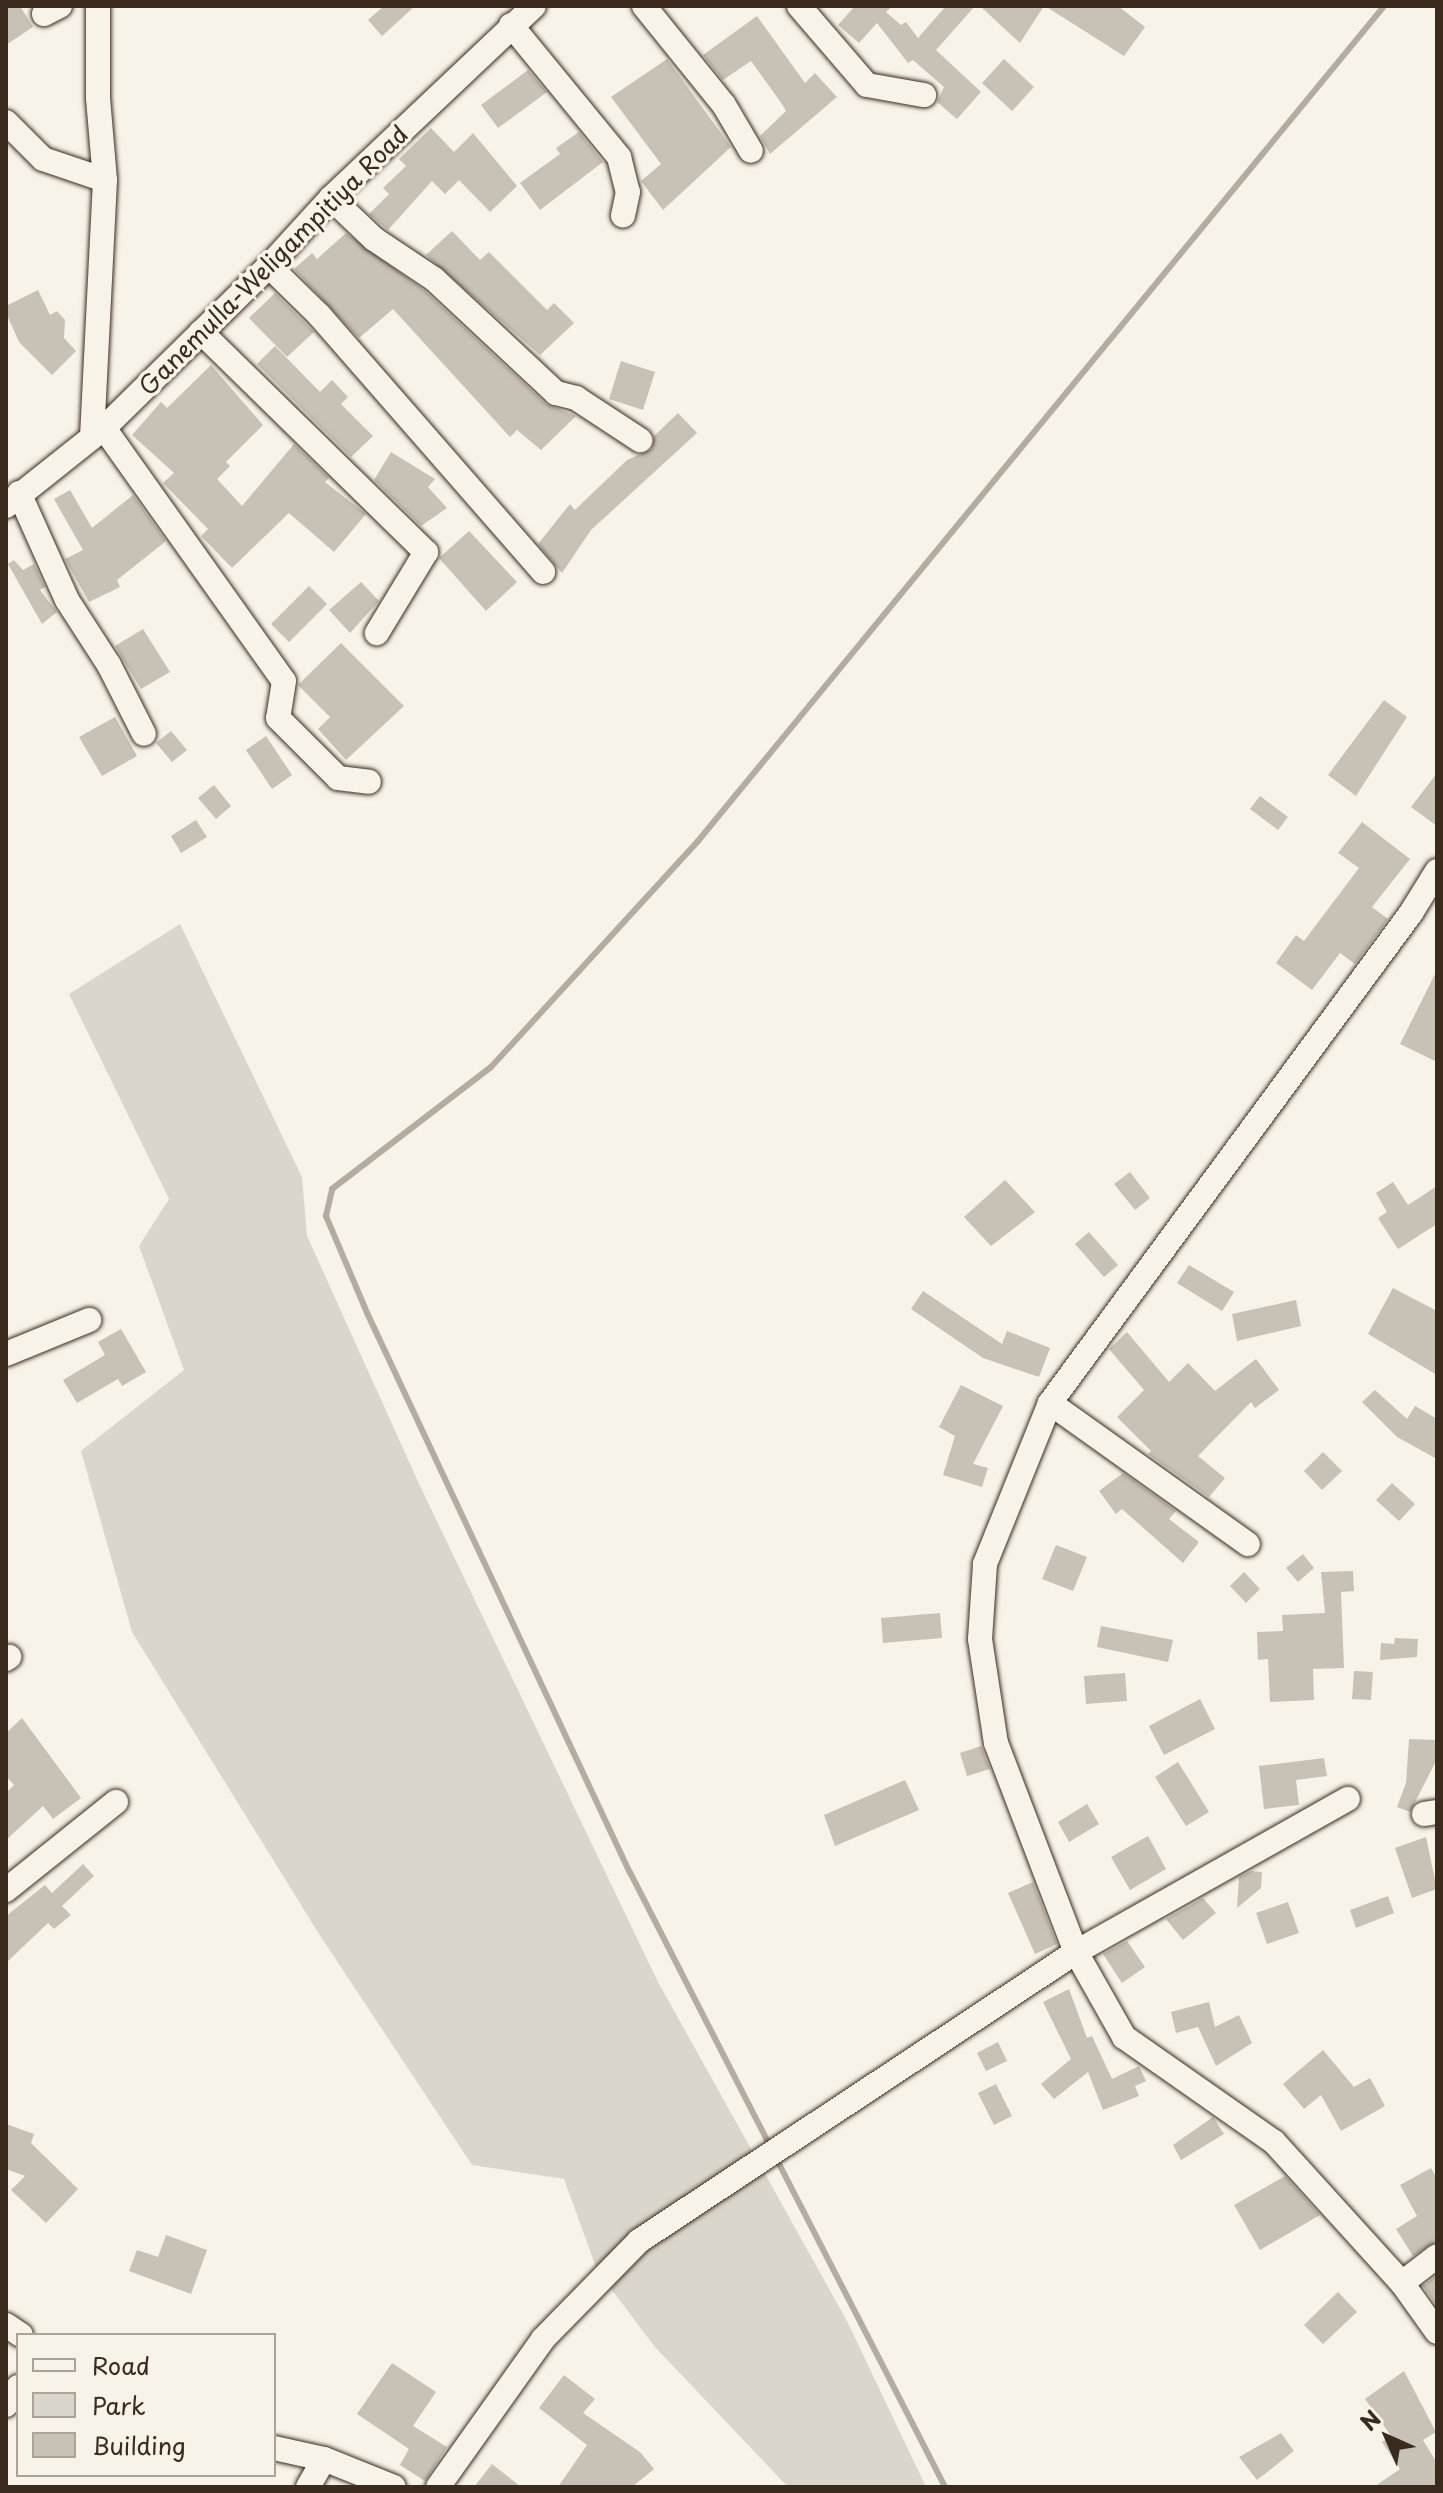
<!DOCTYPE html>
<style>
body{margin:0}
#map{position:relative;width:1443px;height:2493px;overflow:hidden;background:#f7f3e8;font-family:"Playpen Sans",sans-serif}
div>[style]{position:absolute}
.green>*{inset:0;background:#dbd6cb}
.stream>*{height:6px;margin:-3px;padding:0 3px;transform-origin:3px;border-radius:3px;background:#b4aca0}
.building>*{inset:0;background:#c8c1b6}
.roads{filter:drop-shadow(0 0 2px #3b2a1e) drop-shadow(0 0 2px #3b2a1e)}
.minor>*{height:24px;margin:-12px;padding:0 12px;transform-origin:12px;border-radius:12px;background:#f7f3e8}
span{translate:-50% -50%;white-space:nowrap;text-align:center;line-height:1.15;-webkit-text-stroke:7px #f7f3e8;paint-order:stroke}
.street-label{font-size:24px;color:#3b2a1e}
.frame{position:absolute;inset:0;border:8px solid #3b2a1e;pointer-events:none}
.legend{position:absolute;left:16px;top:2333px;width:260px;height:144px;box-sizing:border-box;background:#f7f3e8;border:2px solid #aca397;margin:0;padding:10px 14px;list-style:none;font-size:24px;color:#3b2a1e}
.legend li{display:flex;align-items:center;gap:16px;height:40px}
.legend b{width:40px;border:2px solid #aca397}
.north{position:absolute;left:1347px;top:2397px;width:80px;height:80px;-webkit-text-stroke:6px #f7f3e8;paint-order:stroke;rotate:315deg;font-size:22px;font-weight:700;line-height:32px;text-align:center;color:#3b2a1e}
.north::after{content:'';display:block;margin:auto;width:28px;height:36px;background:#3b2a1e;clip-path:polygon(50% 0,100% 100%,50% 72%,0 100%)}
</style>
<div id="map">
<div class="green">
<div style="clip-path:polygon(180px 924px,302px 1177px,307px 1236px,421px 1488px,658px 1982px,847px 2321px,926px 2487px,788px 2487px,654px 2346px,597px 2270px,564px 2179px,472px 2165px,319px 1934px,132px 1632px,81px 1451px,184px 1370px,139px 1246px,169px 1199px,69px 994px)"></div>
</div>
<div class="stream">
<div style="left:770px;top:2146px;width:307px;rotate:-117.1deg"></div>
<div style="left:630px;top:1873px;width:616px;rotate:-115.15deg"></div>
<div style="left:368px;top:1315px;width:108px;rotate:-113deg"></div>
<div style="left:326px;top:1216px;width:28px;rotate:-77deg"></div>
<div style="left:332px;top:1189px;width:200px;rotate:-37.5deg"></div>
<div style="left:491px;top:1067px;width:306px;rotate:-47.5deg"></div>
<div style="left:698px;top:841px;width:1081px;rotate:-50.59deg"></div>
<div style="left:775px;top:2156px;width:372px;rotate:62.8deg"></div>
</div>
<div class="building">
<div style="clip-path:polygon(6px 6px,20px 6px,33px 27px,6px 45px)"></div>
<div style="clip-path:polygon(384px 6px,415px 6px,382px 36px,368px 20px)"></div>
<div style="clip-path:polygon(855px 6px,892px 6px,886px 12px,901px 25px,906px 22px,918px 38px,946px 6px,975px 6px,936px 50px,981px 92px,957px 119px,937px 102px,944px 87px,913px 60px,908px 63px,877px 23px,859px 43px,838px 25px)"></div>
<div style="clip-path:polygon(980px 6px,1044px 6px,1020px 43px)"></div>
<div style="clip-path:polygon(1045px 6px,1118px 6px,1145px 27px,1124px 56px)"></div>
<div style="clip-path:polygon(757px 16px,805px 83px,815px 73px,837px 97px,770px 154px,760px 136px,786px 111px,782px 104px,751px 61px,723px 80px,703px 55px)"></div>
<div style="clip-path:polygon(667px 59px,731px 147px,663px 210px,641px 181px,661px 164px,611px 97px)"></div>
<div style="clip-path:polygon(1004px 59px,1034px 87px,1012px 111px,982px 83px)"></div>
<div style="clip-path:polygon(528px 70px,547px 92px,498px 128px,481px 105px)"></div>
<div style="clip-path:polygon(431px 128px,454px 152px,473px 133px,517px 186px,490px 212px,459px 180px,445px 194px,432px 181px,388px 230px,369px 214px,389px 194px,383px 188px,406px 166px,399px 159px)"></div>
<div style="clip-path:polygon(579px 132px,603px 162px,540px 210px,520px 183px,560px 154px,556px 148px)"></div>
<div style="clip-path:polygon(452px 231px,480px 260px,489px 252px,547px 310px,554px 303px,574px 323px,540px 355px,426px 255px)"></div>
<div style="clip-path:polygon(346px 233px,425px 291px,546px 404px,576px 416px,541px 450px,517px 430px,510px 437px,393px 309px,359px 338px,294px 269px,312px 253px,317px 259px)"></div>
<div style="clip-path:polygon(38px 290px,50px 315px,57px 311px,65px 320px,64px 338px,76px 351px,52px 375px,19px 342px,6px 313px,6px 306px)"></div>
<div style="clip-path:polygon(275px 293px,314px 332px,287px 357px,249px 318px)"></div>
<div style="clip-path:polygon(275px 346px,320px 392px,332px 380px,348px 397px,341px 404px,373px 436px,351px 457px,257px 364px)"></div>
<div style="clip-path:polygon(621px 361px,655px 372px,643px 410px,609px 399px)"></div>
<div style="clip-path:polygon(211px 365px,263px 425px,226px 462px,230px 466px,217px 479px,242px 506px,294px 444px,329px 478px,325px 482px,366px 514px,334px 552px,289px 513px,232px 568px,201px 536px,208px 529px,163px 483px,174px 473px,132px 435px,161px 402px,167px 408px)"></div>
<div style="clip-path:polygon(678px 413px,697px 433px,591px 530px,562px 573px,538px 544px,570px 504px,575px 510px,627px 460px,652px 449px,654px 436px)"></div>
<div style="clip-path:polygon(391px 452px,435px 479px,428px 487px,447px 508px,421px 526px,374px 480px)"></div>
<div style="clip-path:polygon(70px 490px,92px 528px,133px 495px,166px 541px,117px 580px,120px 587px,89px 602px,65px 559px,83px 550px,54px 499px)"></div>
<div style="clip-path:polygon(469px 531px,517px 582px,486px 611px,439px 558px)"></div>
<div style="clip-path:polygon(14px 560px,23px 570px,34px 564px,45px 587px,40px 590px,57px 612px,42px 624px,8px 564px)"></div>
<div style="clip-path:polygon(361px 582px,379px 601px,350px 633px,329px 610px)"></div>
<div style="clip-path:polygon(309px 586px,327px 604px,289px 642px,271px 624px)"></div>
<div style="clip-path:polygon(143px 629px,170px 672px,141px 689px,115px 646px)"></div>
<div style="clip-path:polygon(341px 643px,404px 706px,346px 760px,318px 729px,330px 717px,298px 685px)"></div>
<div style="clip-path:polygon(1384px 700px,1407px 717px,1356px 796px,1328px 775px)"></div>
<div style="clip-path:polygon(115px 717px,137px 756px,102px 776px,79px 737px)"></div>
<div style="clip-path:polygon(171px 731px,187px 750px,172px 762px,156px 743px)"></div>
<div style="clip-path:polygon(266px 736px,292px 775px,272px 789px,246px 750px)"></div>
<div style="clip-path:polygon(1437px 773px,1437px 826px,1411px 807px)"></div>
<div style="clip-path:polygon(214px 785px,231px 806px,216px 819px,198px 798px)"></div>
<div style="clip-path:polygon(1260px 796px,1288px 817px,1278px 830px,1250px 809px)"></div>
<div style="clip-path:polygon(196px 820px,207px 837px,181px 853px,171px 836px)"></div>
<div style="clip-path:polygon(1362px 822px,1410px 859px,1372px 907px,1388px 919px,1355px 964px,1340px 953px,1312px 990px,1276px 963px,1296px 935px,1304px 941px,1359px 868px,1338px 853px)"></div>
<div style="clip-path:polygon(1437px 970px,1437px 1062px,1400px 1044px)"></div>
<div style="clip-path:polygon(1130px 1172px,1150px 1198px,1135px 1210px,1114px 1184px)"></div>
<div style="clip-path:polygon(1005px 1180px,1035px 1212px,991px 1246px,964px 1217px)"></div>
<div style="clip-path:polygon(1393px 1182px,1408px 1205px,1437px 1186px,1437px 1224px,1398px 1249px,1378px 1218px,1387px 1212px,1376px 1193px)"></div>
<div style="clip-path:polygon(1089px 1232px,1118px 1265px,1104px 1277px,1075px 1244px)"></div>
<div style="clip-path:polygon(1189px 1265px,1234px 1292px,1222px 1311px,1177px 1283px)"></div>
<div style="clip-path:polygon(1393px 1288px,1437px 1311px,1437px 1375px,1368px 1334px)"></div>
<div style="clip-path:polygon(923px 1291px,1002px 1344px,1007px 1331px,1050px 1348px,1039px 1377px,983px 1358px,911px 1309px)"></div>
<div style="clip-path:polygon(1296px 1300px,1301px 1326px,1237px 1341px,1232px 1314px)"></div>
<div style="clip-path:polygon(121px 1329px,146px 1372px,122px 1386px,118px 1379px,77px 1403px,63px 1380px,105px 1355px,98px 1342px)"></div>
<div style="clip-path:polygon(1127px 1332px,1169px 1382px,1188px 1363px,1215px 1391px,1256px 1359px,1279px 1390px,1255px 1408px,1251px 1402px,1198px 1456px,1225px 1478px,1209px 1497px,1148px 1454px,1151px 1451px,1117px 1417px,1144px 1390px,1109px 1349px)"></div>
<div style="clip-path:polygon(961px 1385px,1003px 1406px,973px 1464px,988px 1468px,982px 1487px,943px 1475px,955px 1436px,939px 1427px)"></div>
<div style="clip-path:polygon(1375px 1390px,1407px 1419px,1415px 1406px,1437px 1419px,1437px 1459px,1397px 1437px,1362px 1402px)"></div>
<div style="clip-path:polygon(1323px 1452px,1342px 1471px,1322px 1490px,1304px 1471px)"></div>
<div style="clip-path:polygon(1123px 1473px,1176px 1511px,1169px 1519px,1199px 1542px,1183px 1563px,1122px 1509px,1116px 1514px,1099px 1491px)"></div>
<div style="clip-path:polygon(1392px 1483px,1415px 1504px,1399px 1521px,1376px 1500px)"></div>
<div style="clip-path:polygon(1056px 1545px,1087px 1557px,1073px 1591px,1042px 1579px)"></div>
<div style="clip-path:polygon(1303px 1554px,1314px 1568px,1298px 1582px,1286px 1568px)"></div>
<div style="clip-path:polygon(1353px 1571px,1354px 1591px,1341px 1592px,1344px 1668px,1313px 1669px,1314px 1700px,1270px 1702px,1268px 1659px,1258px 1660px,1257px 1632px,1283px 1631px,1282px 1615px,1325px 1613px,1321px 1572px)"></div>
<div style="clip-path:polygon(1244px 1572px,1260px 1589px,1246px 1603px,1230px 1586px)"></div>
<div style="clip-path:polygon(940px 1613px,942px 1638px,883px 1643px,881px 1618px)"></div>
<div style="clip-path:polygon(1101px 1626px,1173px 1640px,1168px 1662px,1097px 1647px)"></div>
<div style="clip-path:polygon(1395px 1638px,1418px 1639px,1417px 1657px,1380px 1660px,1381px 1643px,1394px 1644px)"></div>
<div style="clip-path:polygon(1354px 1671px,1373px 1672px,1371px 1700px,1352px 1699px)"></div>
<div style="clip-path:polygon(1125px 1673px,1127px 1701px,1086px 1704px,1084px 1676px)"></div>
<div style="clip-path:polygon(1200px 1699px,1215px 1729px,1164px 1755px,1149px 1726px)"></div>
<div style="clip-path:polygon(22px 1718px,81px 1798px,53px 1819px,43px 1806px,6px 1840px,6px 1793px,14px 1785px,6px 1776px,6px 1733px)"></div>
<div style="clip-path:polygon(1409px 1739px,1436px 1740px,1435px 1763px,1410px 1812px,1397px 1807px,1406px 1783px)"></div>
<div style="clip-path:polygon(981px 1746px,990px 1769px,967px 1776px,960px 1753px)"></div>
<div style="clip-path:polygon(1324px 1758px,1327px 1776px,1296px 1780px,1299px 1805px,1264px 1809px,1259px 1766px)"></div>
<div style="clip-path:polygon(1178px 1762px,1209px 1812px,1186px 1826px,1155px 1777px)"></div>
<div style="clip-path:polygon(905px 1780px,919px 1810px,835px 1846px,824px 1815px)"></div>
<div style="clip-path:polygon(1087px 1804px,1099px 1824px,1069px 1842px,1058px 1822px)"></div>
<div style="clip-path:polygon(1148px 1836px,1166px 1869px,1130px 1890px,1111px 1857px)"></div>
<div style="clip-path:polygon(1426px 1837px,1437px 1889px,1412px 1898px,1395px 1848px)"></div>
<div style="clip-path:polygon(83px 1864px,94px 1876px,62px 1906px,71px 1915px,54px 1929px,48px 1923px,6px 1963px,6px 1916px,45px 1885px,52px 1893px)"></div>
<div style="clip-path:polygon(1251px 1871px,1262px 1872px,1261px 1888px,1237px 1908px,1239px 1877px)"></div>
<div style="clip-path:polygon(1033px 1882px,1057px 1944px,1035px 1954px,1008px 1893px)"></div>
<div style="clip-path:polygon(1388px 1896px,1394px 1913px,1356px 1928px,1350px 1910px)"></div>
<div style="clip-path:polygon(1203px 1898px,1216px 1913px,1183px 1940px,1166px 1919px)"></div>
<div style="clip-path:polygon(1288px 1902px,1299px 1933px,1267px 1944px,1256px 1913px)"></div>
<div style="clip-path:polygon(1127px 1941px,1145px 1967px,1122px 1983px,1103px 1954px)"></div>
<div style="clip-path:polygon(1069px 1989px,1087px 2038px,1092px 2036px,1112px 2079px,1139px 2066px,1146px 2081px,1135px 2086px,1139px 2096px,1103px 2110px,1088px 2072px,1054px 2099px,1041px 2084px,1071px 2059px,1043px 2002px)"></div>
<div style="clip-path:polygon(1209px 2002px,1215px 2027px,1239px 2015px,1252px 2043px,1216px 2066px,1198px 2027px,1176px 2033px,1171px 2012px)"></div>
<div style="clip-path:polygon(998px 2042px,1007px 2061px,986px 2071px,977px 2053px)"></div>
<div style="clip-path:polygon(1323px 2050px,1354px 2087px,1370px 2078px,1385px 2106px,1341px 2131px,1321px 2095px,1304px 2109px,1283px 2084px)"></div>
<div style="clip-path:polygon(996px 2084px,1012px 2116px,994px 2125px,978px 2093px)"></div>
<div style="clip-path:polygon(1213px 2117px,1224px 2134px,1181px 2160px,1173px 2145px)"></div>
<div style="clip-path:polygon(6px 2124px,34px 2134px,31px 2143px,78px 2189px,46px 2223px,11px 2190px,25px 2176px,6px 2169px)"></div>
<div style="clip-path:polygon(1431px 2168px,1437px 2179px,1437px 2241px,1413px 2256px,1396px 2229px,1417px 2216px,1400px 2185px)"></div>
<div style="clip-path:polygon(1285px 2176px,1320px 2215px,1260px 2250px,1234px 2205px)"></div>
<div style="clip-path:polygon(166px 2235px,207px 2250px,191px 2294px,129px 2271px,137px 2250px,158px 2257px)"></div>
<div style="clip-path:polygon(1437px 2275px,1437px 2306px,1423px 2286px)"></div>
<div style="clip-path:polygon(1338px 2292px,1357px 2312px,1323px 2344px,1304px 2325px)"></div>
<div style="clip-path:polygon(392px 2363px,436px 2392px,413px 2426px,447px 2447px,425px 2481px,400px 2465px,409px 2449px,357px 2414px)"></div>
<div style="clip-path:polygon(1404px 2371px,1436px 2432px,1423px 2440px,1437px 2463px,1437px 2487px,1374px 2487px,1400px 2469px,1382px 2442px,1391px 2436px,1365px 2399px)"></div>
<div style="clip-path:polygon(564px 2375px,595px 2399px,583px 2413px,640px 2452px,654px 2469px,632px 2487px,558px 2487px,587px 2445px,539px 2408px)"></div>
<div style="clip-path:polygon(1281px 2433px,1294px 2451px,1257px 2480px,1239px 2457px)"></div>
<div style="clip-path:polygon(492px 2464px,521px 2487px,474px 2487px)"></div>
</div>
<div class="roads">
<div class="minor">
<div style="left:644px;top:6px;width:127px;rotate:51.1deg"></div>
<div style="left:724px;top:105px;width:53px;rotate:59.6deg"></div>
<div style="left:799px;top:6px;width:104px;rotate:49.3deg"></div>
<div style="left:867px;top:85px;width:58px;rotate:10deg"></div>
<div style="left:44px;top:14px;width:18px;rotate:-27deg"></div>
<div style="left:511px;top:25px;width:171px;rotate:50.7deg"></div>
<div style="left:619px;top:157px;width:36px;rotate:76deg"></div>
<div style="left:628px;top:192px;width:24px;rotate:102deg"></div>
<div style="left:6px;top:122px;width:52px;rotate:45deg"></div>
<div style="left:43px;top:159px;width:65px;rotate:18.7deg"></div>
<div style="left:331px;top:198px;width:59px;rotate:43.6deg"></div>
<div style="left:374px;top:239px;width:72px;rotate:33.7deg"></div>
<div style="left:434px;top:279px;width:167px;rotate:43.1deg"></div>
<div style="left:556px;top:393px;width:21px;rotate:14deg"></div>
<div style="left:576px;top:398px;width:77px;rotate:33.3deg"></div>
<div style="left:269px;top:266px;width:70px;rotate:44.4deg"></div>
<div style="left:319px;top:315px;width:341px;rotate:48.9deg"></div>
<div style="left:201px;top:332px;width:315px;rotate:44.4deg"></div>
<div style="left:426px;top:552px;width:95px;rotate:121.2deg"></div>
<div style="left:104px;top:428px;width:310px;rotate:54.6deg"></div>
<div style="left:284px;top:681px;width:37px;rotate:99deg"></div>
<div style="left:278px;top:718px;width:85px;rotate:45deg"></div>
<div style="left:338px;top:778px;width:31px;rotate:7deg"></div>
<div style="left:92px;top:437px;width:257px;rotate:-87.1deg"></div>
<div style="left:105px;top:180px;width:82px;rotate:-94.9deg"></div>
<div style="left:98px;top:98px;width:92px;rotate:-90deg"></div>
<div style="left:19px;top:493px;width:117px;rotate:65.8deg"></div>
<div style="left:67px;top:600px;width:77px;rotate:57.1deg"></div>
<div style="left:109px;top:665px;width:77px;rotate:63.1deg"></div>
<div style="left:6px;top:506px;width:125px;rotate:-38.5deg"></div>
<div style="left:104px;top:428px;width:231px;rotate:-44.5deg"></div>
<div style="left:269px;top:266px;width:92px;rotate:-47.6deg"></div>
<div style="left:331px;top:198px;width:279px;rotate:-43.4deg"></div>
<div style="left:1437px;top:871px;width:49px;rotate:121.8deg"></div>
<div style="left:1411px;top:913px;width:609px;rotate:126.38deg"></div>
<div style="left:1050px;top:1403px;width:174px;rotate:112deg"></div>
<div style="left:985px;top:1564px;width:75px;rotate:93.8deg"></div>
<div style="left:980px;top:1639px;width:105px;rotate:81.3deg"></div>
<div style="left:996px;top:1743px;width:224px;rotate:69.1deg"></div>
<div style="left:1076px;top:1952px;width:98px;rotate:60.5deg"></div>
<div style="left:1124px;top:2037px;width:183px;rotate:35deg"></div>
<div style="left:1274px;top:2142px;width:190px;rotate:47.8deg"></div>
<div style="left:1402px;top:2283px;width:60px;rotate:54.5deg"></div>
<div style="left:6px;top:1354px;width:90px;rotate:-22.3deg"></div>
<div style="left:1050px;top:1403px;width:243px;rotate:35.5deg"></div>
<div style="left:6px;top:1659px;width:4px;rotate:-34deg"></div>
<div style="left:1424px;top:1814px;width:13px;rotate:-9deg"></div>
<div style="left:6px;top:1890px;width:141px;rotate:-38.7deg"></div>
<div style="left:1402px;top:2283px;width:44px;rotate:-37.6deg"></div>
<div style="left:6px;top:2325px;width:18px;rotate:34deg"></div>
<div style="left:6px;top:2405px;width:22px;rotate:-56deg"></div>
<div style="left:274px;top:2448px;width:51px;rotate:12.4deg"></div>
<div style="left:324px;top:2459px;width:75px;rotate:21.8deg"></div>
<div style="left:308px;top:2487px;width:32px;rotate:-60deg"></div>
<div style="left:438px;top:2487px;width:181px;rotate:-54.6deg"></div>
<div style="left:543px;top:2339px;width:137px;rotate:-45.6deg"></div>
<div style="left:639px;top:2241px;width:524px;rotate:-33.48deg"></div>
<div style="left:1076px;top:1952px;width:312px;rotate:-29.4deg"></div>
</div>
</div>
<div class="street-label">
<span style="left:273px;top:260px;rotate:-45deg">Ganemulla-Weligampitiya Road</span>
</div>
<div class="frame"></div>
<ul class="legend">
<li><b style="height:10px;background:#f7f3e8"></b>Road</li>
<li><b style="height:22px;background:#dbd6cb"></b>Park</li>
<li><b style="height:22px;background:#c8c1b6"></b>Building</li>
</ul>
<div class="north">N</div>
</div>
